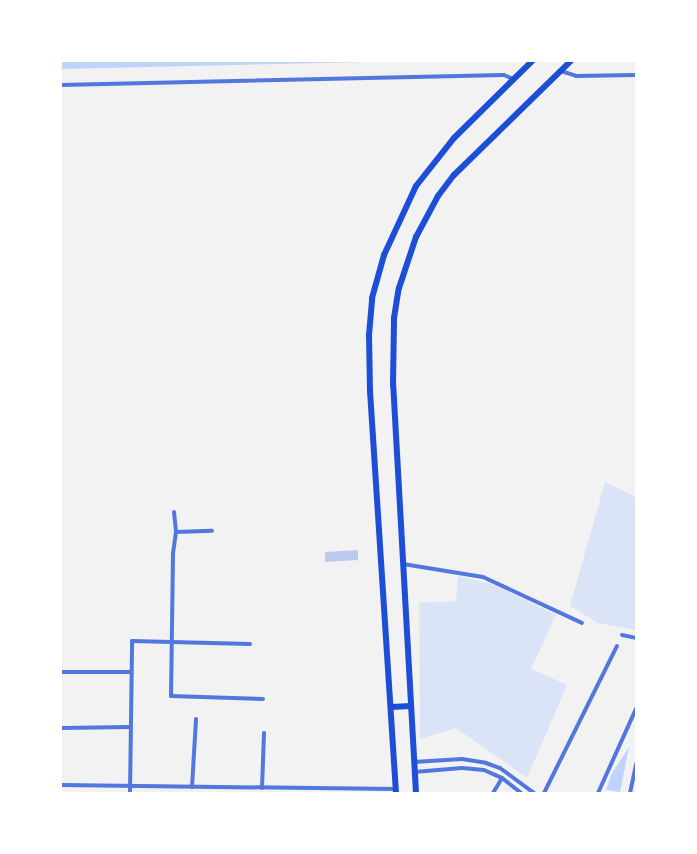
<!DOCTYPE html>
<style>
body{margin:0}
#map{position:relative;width:697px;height:854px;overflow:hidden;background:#f2f2f2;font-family:"Open Sans",sans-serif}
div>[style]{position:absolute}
.green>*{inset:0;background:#dbe4f7}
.water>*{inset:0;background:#bfd3fe}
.building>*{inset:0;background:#bdc9ec}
.minor>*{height:4px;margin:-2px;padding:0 2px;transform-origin:2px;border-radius:2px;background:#5277de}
.primary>*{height:6px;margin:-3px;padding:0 3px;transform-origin:3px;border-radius:3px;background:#1d4ed8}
span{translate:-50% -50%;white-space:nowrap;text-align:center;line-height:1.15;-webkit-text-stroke:5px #fff;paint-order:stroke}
.frame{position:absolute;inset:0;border:62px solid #fff;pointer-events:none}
</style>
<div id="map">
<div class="green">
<div style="clip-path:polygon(605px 482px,636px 497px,636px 630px,598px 623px,570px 606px)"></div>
<div style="clip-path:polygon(458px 576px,492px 584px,556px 615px,531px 669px,567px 685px,527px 778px,456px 728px,420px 739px,419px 603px,456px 601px)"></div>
</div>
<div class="water">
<div style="clip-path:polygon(61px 61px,413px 61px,61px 69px)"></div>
<div style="clip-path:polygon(629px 747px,620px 792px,606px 790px,611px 775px)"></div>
</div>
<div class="building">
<div style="clip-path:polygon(358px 550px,358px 560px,325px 562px,325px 552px)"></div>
</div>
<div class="minor">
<div style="left:561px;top:71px;width:16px;rotate:18deg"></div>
<div style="left:576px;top:76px;width:60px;rotate:-1deg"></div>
<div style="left:61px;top:85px;width:443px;rotate:-1.3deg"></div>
<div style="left:504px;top:75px;width:10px;rotate:24deg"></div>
<div style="left:174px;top:512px;width:20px;rotate:84deg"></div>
<div style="left:176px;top:532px;width:22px;rotate:98deg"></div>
<div style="left:173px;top:554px;width:142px;rotate:90.8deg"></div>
<div style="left:171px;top:696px;width:92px;rotate:1.9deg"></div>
<div style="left:176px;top:532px;width:36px;rotate:-2deg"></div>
<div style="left:403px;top:564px;width:81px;rotate:9.2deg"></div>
<div style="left:483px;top:577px;width:109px;rotate:24.9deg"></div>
<div style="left:622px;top:635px;width:14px;rotate:12deg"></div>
<div style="left:61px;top:672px;width:70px"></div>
<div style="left:61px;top:728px;width:69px;rotate:-0.8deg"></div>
<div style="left:414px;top:762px;width:48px;rotate:-3.6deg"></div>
<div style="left:462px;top:759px;width:24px;rotate:9deg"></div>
<div style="left:486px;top:763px;width:15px;rotate:20deg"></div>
<div style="left:500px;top:768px;width:42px;rotate:36.3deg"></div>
<div style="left:414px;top:772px;width:48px;rotate:-4.8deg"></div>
<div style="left:462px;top:768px;width:22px;rotate:5deg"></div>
<div style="left:484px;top:770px;width:20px;rotate:24deg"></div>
<div style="left:502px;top:778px;width:24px;rotate:38deg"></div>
<div style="left:61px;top:785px;width:335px;rotate:0.7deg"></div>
<div style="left:192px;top:787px;width:68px;rotate:-86.6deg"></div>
<div style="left:262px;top:788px;width:55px;rotate:-87.9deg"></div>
<div style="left:130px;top:793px;width:152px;rotate:-89.2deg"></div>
<div style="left:132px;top:641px;width:118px;rotate:1.5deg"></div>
<div style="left:493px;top:793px;width:17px;rotate:-59deg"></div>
<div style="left:544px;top:793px;width:164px;rotate:-63.6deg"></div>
<div style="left:598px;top:793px;width:92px;rotate:-65.7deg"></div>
<div style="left:630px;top:793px;width:30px;rotate:-78deg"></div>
</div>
<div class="primary">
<div style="left:391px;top:707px;width:20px;rotate:-3deg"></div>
<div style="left:396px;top:793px;width:403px;rotate:-93.7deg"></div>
<div style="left:370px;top:391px;width:56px;rotate:-91deg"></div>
<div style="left:369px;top:335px;width:37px;rotate:-85deg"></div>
<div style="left:372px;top:298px;width:45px;rotate:-74.4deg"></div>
<div style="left:384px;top:255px;width:76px;rotate:-65.1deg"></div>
<div style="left:416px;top:186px;width:61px;rotate:-51.6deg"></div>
<div style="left:454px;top:138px;width:110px;rotate:-44.6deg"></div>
<div style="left:416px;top:793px;width:409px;rotate:-93.2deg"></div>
<div style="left:393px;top:385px;width:67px;rotate:-89.1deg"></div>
<div style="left:394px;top:318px;width:30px;rotate:-81deg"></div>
<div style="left:399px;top:288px;width:54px;rotate:-71.6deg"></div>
<div style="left:416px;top:237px;width:47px;rotate:-61.8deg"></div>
<div style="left:438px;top:196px;width:26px;rotate:-53deg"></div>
<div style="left:454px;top:175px;width:163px;rotate:-44.3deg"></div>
</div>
<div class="frame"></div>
</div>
